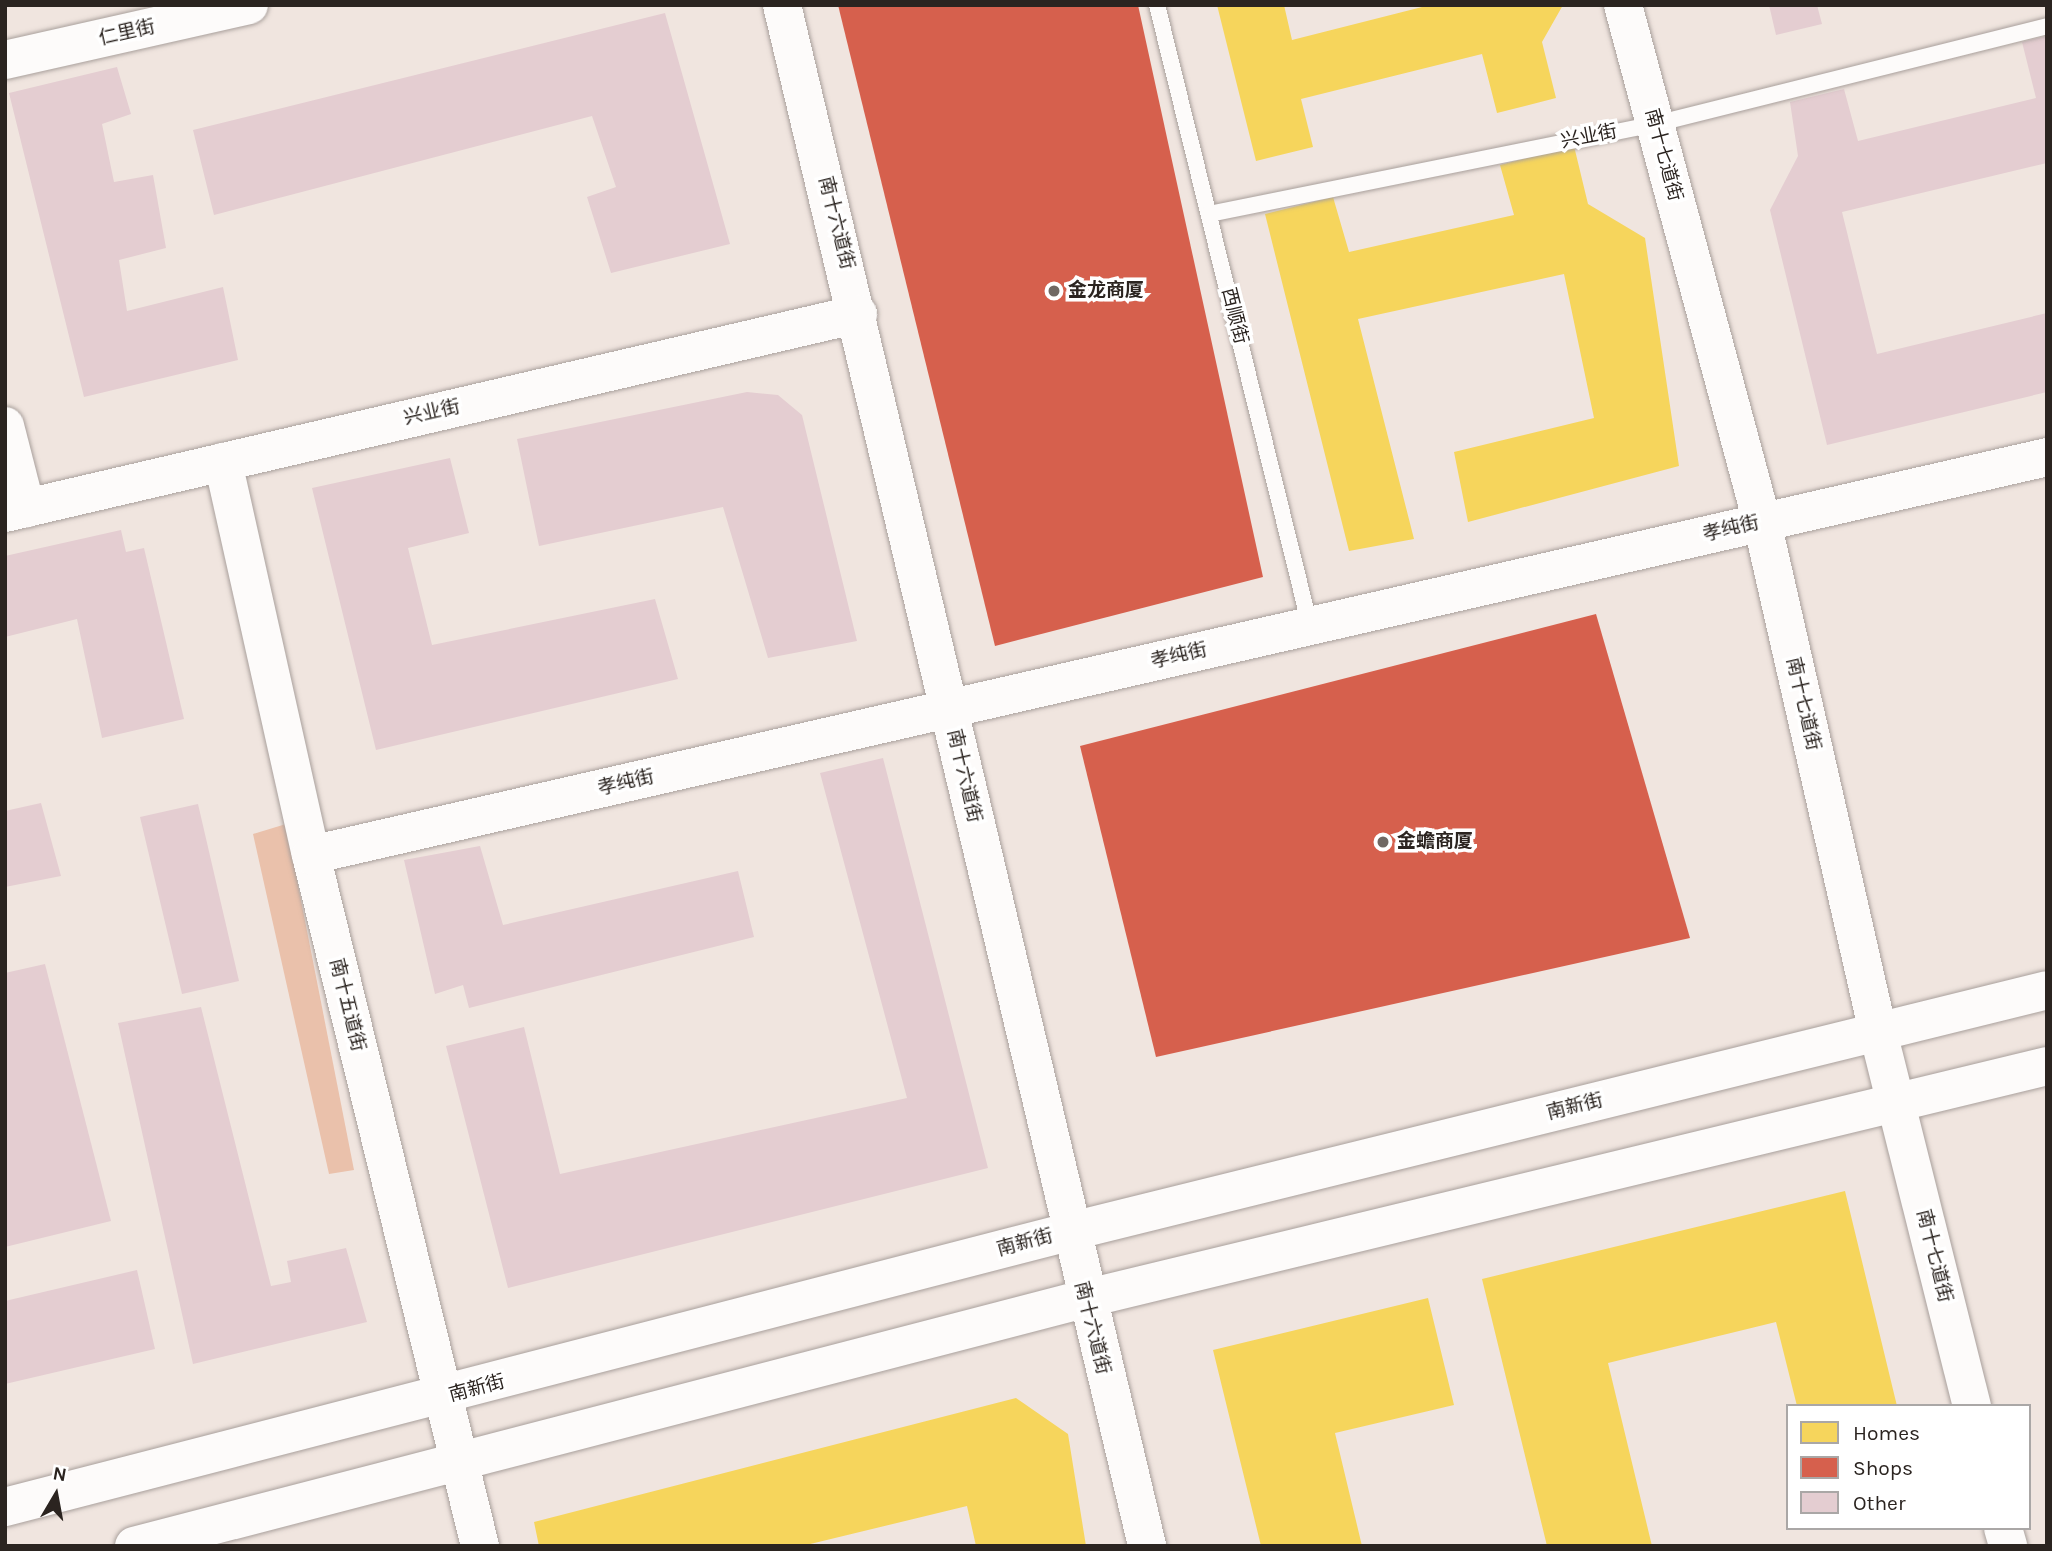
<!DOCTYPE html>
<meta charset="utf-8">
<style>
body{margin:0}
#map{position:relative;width:2052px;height:1551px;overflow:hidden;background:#f0e5df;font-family:Karla,"Noto Sans SC",sans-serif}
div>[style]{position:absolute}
.green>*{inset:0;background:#eac1ab}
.homes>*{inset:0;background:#f6d55c}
.shops>*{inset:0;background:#d6604d}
.building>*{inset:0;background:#e4cdd1}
.roads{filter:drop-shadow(0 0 2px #a9a09c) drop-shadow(0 0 2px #a9a09c)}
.service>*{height:16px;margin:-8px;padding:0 8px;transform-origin:8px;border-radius:8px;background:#fdfbfa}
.tertiary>*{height:38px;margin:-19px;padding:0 19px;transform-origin:19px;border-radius:19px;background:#fdfbfa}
.secondary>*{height:38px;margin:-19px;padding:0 19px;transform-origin:19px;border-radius:19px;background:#fdfbfa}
.dots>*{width:19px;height:19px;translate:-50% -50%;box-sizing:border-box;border:4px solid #fff;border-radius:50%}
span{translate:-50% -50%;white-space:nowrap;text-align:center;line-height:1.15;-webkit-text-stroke:7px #fff;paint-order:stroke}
.street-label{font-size:19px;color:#2b2420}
.poi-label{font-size:19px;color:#2b2420;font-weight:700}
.left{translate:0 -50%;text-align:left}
.frame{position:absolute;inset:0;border:7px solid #2b2420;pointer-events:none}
.legend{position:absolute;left:1786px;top:1404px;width:245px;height:126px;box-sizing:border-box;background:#fff;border:2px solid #aaa7a6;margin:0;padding:9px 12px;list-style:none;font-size:21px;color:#2b2420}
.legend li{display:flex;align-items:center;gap:14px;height:35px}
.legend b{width:35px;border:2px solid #aaa7a6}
.north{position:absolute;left:21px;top:1460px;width:70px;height:70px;-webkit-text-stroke:5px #fff;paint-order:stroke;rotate:10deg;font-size:19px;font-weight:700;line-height:28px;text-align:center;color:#2b2420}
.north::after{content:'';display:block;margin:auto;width:24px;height:32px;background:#2b2420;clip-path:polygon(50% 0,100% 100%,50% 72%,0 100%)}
</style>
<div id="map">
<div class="green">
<div style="clip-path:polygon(286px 824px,354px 1170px,329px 1174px,253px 834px)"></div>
</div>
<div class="homes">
<div style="clip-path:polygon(1217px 5px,1284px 5px,1292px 40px,1430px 5px,1563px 5px,1542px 42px,1556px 98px,1497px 113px,1482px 54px,1301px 99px,1313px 147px,1256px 161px)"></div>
<div style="clip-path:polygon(1574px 146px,1588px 204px,1645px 238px,1679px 466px,1468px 522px,1454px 452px,1594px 418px,1564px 274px,1358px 319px,1414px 539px,1349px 551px,1265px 214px,1333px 197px,1349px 252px,1514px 215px,1500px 165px)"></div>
<div style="clip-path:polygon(1845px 1191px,1897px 1406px,1797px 1406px,1776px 1322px,1608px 1363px,1652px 1546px,1547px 1546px,1482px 1279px)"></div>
<div style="clip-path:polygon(1428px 1298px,1454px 1405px,1335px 1433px,1362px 1546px,1261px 1546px,1213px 1350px)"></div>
<div style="clip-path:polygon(1016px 1398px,1068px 1434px,1086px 1546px,976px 1546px,967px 1506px,802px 1546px,539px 1546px,534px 1522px)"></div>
</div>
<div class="shops">
<div style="clip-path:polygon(838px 5px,1138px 5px,1263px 577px,995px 646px)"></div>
<div style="clip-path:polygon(1596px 614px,1690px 938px,1156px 1057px,1080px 746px)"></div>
</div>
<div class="building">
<div style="clip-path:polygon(1769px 5px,1817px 5px,1822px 24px,1776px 35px)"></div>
<div style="clip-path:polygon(665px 13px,730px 244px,611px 273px,587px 197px,616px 187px,592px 116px,214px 215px,193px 130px)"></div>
<div style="clip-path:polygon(2047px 36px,2047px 163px,1842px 212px,1877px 354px,2047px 313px,2047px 392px,1827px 445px,1770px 210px,1798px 156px,1790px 102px,1844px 89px,1858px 141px,2036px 98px,2022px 42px)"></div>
<div style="clip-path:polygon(117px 67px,131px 114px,102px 124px,114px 182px,153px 175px,166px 248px,119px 260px,127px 311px,223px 287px,238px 360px,84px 397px,9px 93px)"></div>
<div style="clip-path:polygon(747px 392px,778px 395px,802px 415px,857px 641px,768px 658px,723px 507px,539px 546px,517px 439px)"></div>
<div style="clip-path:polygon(450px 458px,469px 533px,408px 548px,432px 645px,655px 599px,678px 679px,376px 750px,312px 488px)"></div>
<div style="clip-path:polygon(121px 530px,126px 552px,144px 548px,184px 719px,102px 738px,77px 619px,5px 637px,5px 556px)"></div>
<div style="clip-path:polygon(883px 758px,988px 1168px,508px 1288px,446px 1046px,524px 1027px,560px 1174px,907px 1098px,820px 773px)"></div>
<div style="clip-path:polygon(41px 803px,61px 876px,5px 887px,5px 811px)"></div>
<div style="clip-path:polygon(198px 804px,239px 981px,182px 994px,140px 817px)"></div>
<div style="clip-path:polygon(480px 846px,503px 925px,738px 871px,754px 937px,469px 1008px,463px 985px,435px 994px,404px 860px)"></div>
<div style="clip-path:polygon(45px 964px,111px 1221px,5px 1247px,5px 973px)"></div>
<div style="clip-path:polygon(201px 1007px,271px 1286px,291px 1282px,287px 1261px,346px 1248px,367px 1322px,193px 1364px,118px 1023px)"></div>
<div style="clip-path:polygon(137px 1270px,155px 1349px,5px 1384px,5px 1301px)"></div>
</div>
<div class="roads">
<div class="service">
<div style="left:1157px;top:5px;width:640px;rotate:76.16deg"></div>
<div style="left:1209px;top:214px;width:455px;rotate:-11.4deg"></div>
<div style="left:1655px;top:124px;width:404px;rotate:-14deg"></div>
</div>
<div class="tertiary">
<div style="left:782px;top:5px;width:1584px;rotate:76.67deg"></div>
<div style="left:1623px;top:5px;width:535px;rotate:74.95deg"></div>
<div style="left:1762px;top:522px;width:523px;rotate:77.19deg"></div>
<div style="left:1878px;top:1032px;width:386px;rotate:75.9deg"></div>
<div style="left:5px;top:60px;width:250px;rotate:-12.7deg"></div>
<div style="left:5px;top:426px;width:85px;rotate:75.6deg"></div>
<div style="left:223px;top:462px;width:403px;rotate:77.4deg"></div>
<div style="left:311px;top:855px;width:711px;rotate:76.26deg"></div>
<div style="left:5px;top:513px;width:876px;rotate:-13.13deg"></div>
<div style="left:311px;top:855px;width:1781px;rotate:-12.91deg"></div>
<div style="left:2003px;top:1528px;width:19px;rotate:74deg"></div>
</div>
<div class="secondary">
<div style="left:5px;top:1507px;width:1098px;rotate:-14.5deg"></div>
<div style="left:1068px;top:1232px;width:1008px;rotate:-13.88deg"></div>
<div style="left:134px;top:1546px;width:982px;rotate:-14.57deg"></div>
<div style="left:1084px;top:1299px;width:991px;rotate:-13.6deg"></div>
</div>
</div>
<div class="dots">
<div style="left:1054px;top:291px;background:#706863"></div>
<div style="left:1383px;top:842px;background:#706863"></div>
</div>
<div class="street-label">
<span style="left:127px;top:33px;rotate:-13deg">仁里街</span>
<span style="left:1589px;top:137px;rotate:-11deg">兴业街</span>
<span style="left:1663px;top:155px;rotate:75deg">南十七道街</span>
<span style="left:836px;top:223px;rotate:76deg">南十六道街</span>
<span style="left:1234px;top:316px;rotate:76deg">西顺街</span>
<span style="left:432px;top:413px;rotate:-13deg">兴业街</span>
<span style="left:1731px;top:529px;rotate:-13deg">孝纯街</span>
<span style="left:1179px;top:656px;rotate:-13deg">孝纯街</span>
<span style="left:1803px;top:704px;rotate:77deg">南十七道街</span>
<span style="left:964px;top:776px;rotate:77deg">南十六道街</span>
<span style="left:626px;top:783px;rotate:-13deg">孝纯街</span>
<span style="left:347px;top:1005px;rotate:76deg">南十五道街</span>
<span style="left:1575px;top:1107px;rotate:-14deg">南新街</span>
<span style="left:1025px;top:1243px;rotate:-15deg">南新街</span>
<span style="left:1934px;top:1256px;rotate:76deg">南十七道街</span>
<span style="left:1092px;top:1328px;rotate:76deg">南十六道街</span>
<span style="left:477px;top:1389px;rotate:-15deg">南新街</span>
</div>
<div class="poi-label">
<span class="left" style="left:1068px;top:291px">金龙商厦</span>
<span class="left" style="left:1397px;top:842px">金蟾商厦</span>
</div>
<div class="frame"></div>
<ul class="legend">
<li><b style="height:19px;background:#f6d55c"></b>Homes</li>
<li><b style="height:19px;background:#d6604d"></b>Shops</li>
<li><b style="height:19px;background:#e4cdd1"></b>Other</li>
</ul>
<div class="north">N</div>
</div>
